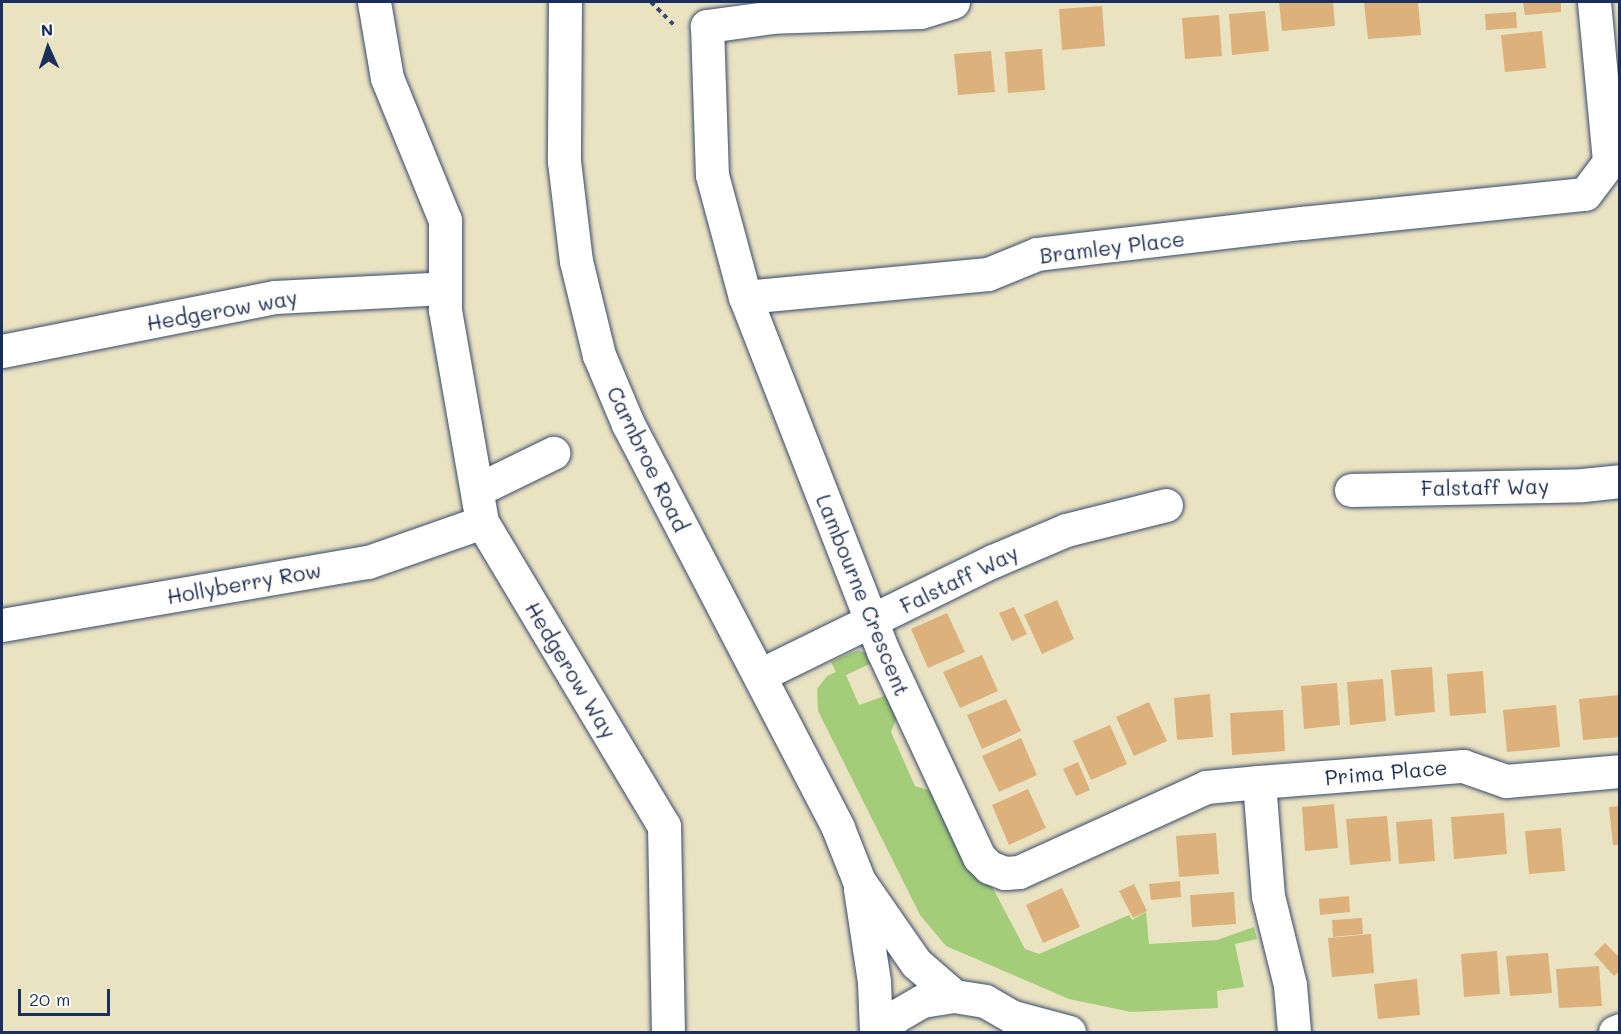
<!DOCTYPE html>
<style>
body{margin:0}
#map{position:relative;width:1621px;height:1034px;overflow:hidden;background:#eae3c2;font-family:Mali,sans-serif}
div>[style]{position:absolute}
.green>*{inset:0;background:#a3cd79}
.building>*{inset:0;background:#dcb17c}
.path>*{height:4px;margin-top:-2px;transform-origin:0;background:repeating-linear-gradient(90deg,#3a4a6d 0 4.5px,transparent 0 9px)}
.roads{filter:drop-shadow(0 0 2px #3a4a6d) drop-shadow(0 0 2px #3a4a6d)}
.minor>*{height:33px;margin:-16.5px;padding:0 16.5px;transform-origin:16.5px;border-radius:16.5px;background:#fff}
.tertiary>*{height:33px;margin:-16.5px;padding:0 16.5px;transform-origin:16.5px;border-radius:16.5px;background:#fff}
span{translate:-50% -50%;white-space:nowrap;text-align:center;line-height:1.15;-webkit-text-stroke:4.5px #fdfcf7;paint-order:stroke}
.street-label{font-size:21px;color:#1b2f5e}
.frame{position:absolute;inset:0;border:3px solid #1b2f5e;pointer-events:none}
.north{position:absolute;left:18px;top:18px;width:60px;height:60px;-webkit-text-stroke:4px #fdfcf7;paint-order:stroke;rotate:357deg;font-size:16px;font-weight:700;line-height:24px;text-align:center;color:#1b2f5e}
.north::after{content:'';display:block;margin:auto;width:21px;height:27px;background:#1b2f5e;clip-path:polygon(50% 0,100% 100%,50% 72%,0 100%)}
.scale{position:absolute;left:18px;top:989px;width:92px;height:27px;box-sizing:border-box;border:3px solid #1b2f5e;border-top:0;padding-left:8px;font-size:18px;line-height:21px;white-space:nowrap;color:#1b2f5e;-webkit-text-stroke:4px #fdfcf7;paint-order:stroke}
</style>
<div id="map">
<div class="green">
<div style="clip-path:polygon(858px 650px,872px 655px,876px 661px,846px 675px,859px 705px,890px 694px,899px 712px,891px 732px,915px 786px,937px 793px,988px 879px,1025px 949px,1039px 954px,1129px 915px,1132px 920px,1146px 912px,1149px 944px,1217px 940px,1254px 927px,1257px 939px,1235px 944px,1244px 987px,1217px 991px,1218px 1008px,1131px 1012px,1069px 999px,946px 946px,920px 915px,818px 711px,817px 689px,827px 676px,836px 672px,831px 662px)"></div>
</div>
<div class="building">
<div style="clip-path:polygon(1279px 2px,1333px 2px,1335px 26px,1282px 31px)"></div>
<div style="clip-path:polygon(1364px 2px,1418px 2px,1421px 35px,1368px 39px)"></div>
<div style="clip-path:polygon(1523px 2px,1561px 2px,1561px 12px,1525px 15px)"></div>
<div style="clip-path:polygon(1102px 6px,1105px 46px,1062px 50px,1059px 9px)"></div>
<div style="clip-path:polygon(1265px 11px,1269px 51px,1232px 55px,1229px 14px)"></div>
<div style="clip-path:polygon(1516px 12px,1517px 28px,1486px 30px,1485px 14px)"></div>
<div style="clip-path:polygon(1219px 15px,1222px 56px,1185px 59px,1182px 18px)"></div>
<div style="clip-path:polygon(1542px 31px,1546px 68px,1505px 72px,1501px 35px)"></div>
<div style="clip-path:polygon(1042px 49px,1045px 90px,1008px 93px,1005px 52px)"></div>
<div style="clip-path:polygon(991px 51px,995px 92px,958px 95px,954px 54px)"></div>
<div style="clip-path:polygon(1057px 600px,1074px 639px,1042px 654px,1024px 615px)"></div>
<div style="clip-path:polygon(1014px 607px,1027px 634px,1012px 641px,999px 613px)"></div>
<div style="clip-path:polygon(947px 613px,965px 652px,928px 668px,911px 629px)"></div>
<div style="clip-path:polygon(982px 655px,998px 691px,960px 708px,943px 672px)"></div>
<div style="clip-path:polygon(1432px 667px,1435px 712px,1395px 716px,1391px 670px)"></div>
<div style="clip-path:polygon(1483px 671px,1486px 713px,1450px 716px,1447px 674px)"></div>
<div style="clip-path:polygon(1383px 679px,1386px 721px,1350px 725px,1347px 682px)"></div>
<div style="clip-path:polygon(1337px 683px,1340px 725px,1304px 729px,1301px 686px)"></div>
<div style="clip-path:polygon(1210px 694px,1213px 737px,1177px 740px,1174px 698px)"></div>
<div style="clip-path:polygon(1620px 695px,1620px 737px,1583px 740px,1579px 699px)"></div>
<div style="clip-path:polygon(1006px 699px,1021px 731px,982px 749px,967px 715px)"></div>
<div style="clip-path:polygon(1149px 702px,1167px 741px,1134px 756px,1116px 717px)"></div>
<div style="clip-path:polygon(1556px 705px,1560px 747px,1507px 752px,1503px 710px)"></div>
<div style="clip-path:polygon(1283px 710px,1285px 751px,1232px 755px,1230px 713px)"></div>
<div style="clip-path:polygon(1110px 725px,1127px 764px,1091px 780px,1073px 741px)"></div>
<div style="clip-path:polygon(1021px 738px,1037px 775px,999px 792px,982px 756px)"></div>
<div style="clip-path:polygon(1078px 762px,1090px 790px,1076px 796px,1063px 769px)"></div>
<div style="clip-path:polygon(1028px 789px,1046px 828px,1009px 845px,992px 805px)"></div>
<div style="clip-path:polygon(1334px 804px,1338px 848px,1305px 851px,1302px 807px)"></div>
<div style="clip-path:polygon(1620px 806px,1620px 845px,1613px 845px,1609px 807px)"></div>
<div style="clip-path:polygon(1504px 813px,1507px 854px,1454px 859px,1451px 817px)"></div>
<div style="clip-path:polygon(1387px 816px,1391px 861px,1350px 865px,1346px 819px)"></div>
<div style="clip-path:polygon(1432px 819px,1435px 861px,1399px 864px,1396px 822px)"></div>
<div style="clip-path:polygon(1561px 828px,1565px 871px,1529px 874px,1525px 831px)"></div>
<div style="clip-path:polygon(1216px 833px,1219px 874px,1179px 877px,1176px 836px)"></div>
<div style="clip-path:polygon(1180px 881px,1181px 897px,1151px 900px,1149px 884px)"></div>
<div style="clip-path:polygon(1134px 884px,1147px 911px,1133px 918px,1119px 891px)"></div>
<div style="clip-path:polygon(1062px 888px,1080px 927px,1043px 943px,1026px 905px)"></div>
<div style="clip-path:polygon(1234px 892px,1236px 924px,1192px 927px,1190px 895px)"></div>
<div style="clip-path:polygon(1349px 896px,1350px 912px,1320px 915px,1319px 899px)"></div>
<div style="clip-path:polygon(1362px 918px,1363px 934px,1333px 937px,1332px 920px)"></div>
<div style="clip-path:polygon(1371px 934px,1374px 973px,1332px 977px,1328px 938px)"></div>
<div style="clip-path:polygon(1605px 943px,1620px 958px,1620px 971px,1614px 976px,1594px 954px)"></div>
<div style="clip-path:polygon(1497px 951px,1500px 994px,1464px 997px,1461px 954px)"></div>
<div style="clip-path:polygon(1548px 953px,1552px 993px,1510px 996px,1506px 956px)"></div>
<div style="clip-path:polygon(1599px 966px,1602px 1006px,1559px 1008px,1556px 969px)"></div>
<div style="clip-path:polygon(1417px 979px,1420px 1015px,1378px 1019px,1374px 984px)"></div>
</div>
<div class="path">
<div style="left:651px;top:2px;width:34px;rotate:45deg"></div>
</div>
<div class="roads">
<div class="minor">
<div style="left:374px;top:2px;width:77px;rotate:80.3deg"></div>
<div style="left:387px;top:78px;width:153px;rotate:67.8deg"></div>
<div style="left:445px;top:220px;width:90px;rotate:90deg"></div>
<div style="left:445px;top:310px;width:215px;rotate:80.1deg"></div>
<div style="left:482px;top:522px;width:354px;rotate:59.1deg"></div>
<div style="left:664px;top:826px;width:206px;rotate:88.9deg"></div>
<div style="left:953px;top:2px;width:34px;rotate:163deg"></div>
<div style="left:920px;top:12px;width:147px;rotate:178.1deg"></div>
<div style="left:773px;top:17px;width:67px;rotate:172.2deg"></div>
<div style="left:707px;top:26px;width:149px;rotate:88.1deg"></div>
<div style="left:712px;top:175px;width:126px;rotate:74.9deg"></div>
<div style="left:745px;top:297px;width:380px;rotate:68.7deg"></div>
<div style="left:883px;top:651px;width:227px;rotate:65deg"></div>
<div style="left:979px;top:857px;width:14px;rotate:45deg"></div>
<div style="left:989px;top:867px;width:17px;rotate:21deg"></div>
<div style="left:1005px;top:873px;width:14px;rotate:-4deg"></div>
<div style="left:1019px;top:872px;width:205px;rotate:-24.4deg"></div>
<div style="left:1206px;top:787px;width:53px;rotate:-5.4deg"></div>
<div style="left:1259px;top:782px;width:114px;rotate:85.5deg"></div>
<div style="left:1268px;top:896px;width:92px;rotate:76.1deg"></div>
<div style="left:1290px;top:985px;width:47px;rotate:85.1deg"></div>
<div style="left:1594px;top:2px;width:161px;rotate:84.6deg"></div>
<div style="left:745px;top:297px;width:244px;rotate:-5.4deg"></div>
<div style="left:988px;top:274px;width:53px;rotate:-22.2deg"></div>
<div style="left:1037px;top:254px;width:267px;rotate:-6.7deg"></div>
<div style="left:1302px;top:223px;width:284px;rotate:-5.9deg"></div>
<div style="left:1585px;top:194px;width:40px;rotate:-53deg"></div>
<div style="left:2px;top:351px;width:278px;rotate:-11.2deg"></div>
<div style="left:275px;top:297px;width:170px;rotate:-3deg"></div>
<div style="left:477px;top:490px;width:85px;rotate:-26deg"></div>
<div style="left:1351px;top:490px;width:232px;rotate:-1.2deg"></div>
<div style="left:1583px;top:485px;width:37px;rotate:-6deg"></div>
<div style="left:2px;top:625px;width:371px;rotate:-9.8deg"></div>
<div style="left:368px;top:562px;width:121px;rotate:-19.3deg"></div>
<div style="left:760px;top:675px;width:259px;rotate:-26.1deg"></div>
<div style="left:993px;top:561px;width:79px;rotate:-23deg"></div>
<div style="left:1066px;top:530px;width:103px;rotate:-14deg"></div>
<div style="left:1259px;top:782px;width:205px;rotate:-4.5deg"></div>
<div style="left:1463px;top:766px;width:46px;rotate:19.2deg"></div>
<div style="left:1506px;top:781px;width:114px;rotate:-5deg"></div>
<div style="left:1013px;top:1017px;width:58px;rotate:15deg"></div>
<div style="left:1615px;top:1032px;width:5px;rotate:-22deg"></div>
</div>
<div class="tertiary">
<div style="left:565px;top:2px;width:159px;rotate:90.4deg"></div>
<div style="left:564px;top:161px;width:101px;rotate:83.2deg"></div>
<div style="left:576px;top:261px;width:97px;rotate:76.3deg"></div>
<div style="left:599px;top:355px;width:75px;rotate:67.2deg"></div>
<div style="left:628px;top:424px;width:455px;rotate:62.5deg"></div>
<div style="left:838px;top:828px;width:57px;rotate:68.4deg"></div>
<div style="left:859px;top:881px;width:100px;rotate:55.2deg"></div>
<div style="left:916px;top:963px;width:50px;rotate:41deg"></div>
<div style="left:860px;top:889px;width:94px;rotate:81.4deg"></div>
<div style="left:874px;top:982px;width:50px;rotate:87.7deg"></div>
<div style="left:881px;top:1032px;width:22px;rotate:-47deg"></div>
<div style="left:896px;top:1016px;width:30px;rotate:-30deg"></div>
<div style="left:922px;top:1001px;width:32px;rotate:-9deg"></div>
<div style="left:954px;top:996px;width:31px;rotate:9deg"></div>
<div style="left:985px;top:1001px;width:32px;rotate:30deg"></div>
<div style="left:1013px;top:1017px;width:19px;rotate:51deg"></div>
</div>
</div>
<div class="street-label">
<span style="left:1112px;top:247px;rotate:-7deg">Bramley Place</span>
<span style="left:222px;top:310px;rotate:-10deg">Hedgerow way</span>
<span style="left:648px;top:459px;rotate:64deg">Carnbroe Road</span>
<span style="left:1485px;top:487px;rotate:-1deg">Falstaff Way</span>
<span style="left:959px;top:579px;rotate:-26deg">Falstaff Way</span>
<span style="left:244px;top:583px;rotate:-10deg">Hollyberry Row</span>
<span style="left:863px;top:595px;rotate:68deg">Lambourne Crescent</span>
<span style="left:571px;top:670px;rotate:59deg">Hedgerow Way</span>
<span style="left:1386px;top:772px;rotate:-5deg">Prima Place</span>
</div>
<div class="frame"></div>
<div class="north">N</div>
<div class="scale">20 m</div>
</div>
